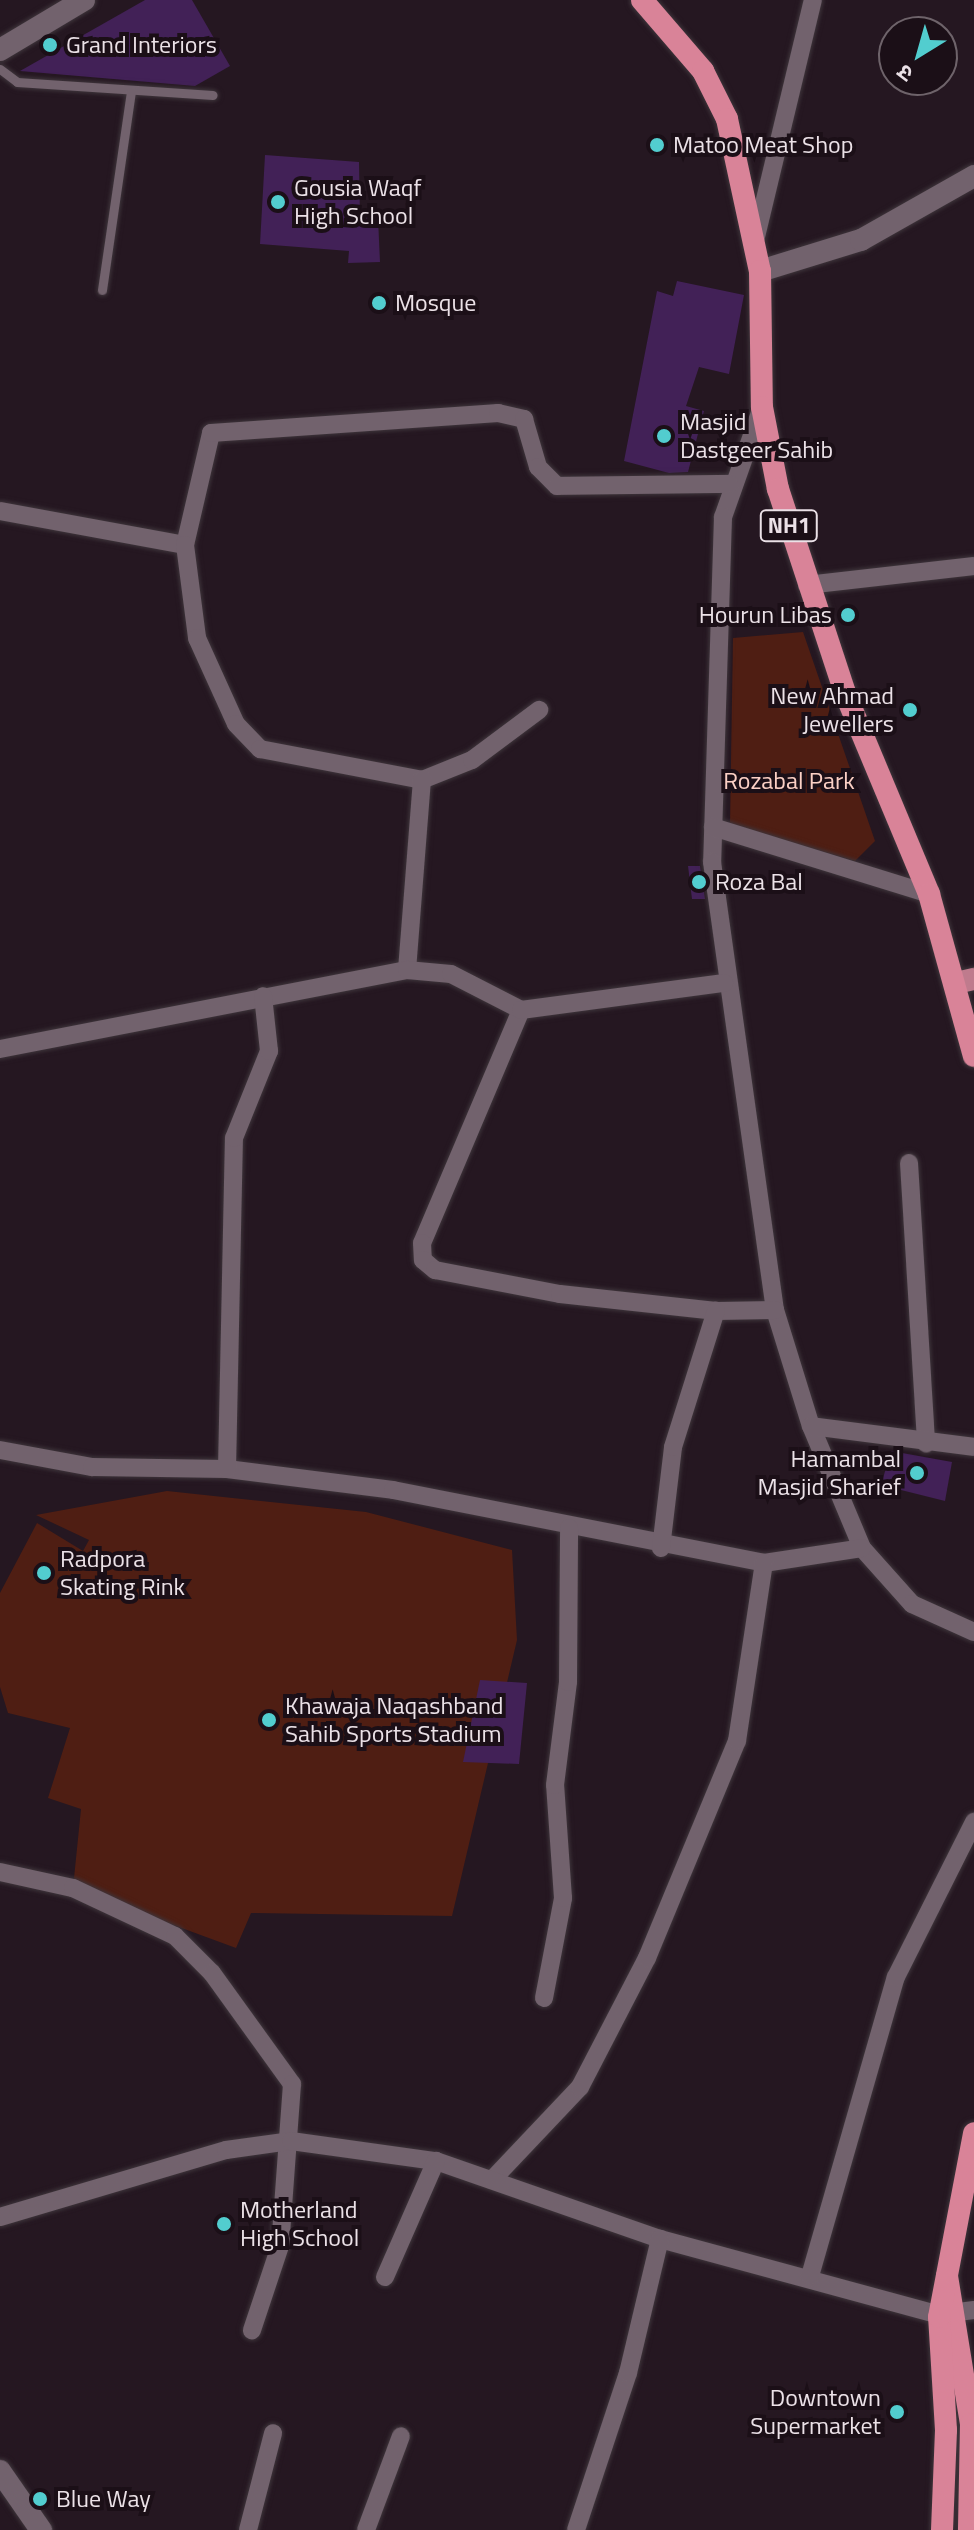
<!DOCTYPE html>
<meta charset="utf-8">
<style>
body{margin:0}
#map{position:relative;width:974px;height:2530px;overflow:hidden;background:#251721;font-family:"Titillium Web","Noto Sans Devanagari",sans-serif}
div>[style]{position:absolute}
.green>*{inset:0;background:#4f1e13}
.building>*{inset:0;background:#422157}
.roads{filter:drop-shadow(0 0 2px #3e353b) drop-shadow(0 0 2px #3e353b)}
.service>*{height:9px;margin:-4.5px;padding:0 4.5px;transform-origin:4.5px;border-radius:4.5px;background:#72626d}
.minor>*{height:18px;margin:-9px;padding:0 9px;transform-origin:9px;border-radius:9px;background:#72626d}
.tertiary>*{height:22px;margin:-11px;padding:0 11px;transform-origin:11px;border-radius:11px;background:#72626d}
.secondary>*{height:22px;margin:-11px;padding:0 11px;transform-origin:11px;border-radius:11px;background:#72626d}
.primary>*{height:22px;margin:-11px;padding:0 11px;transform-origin:11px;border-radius:11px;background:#bf7b8d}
.trunk>*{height:22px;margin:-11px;padding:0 11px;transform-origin:11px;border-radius:11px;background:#d98398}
.dots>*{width:22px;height:22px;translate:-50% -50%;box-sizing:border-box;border:4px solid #1b0f17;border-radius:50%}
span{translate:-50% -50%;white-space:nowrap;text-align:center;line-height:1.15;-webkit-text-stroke:8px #1b0f17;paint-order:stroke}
.shield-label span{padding:2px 6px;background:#1b0f17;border:2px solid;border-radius:6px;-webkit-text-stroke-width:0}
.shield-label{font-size:22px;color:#ebe1e7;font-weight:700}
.poi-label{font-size:24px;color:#ebe1e7}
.left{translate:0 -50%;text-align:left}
.right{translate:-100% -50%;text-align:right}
.park-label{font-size:24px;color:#fbd0c5}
.north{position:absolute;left:878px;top:16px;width:80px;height:80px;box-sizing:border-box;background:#1b0f17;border:2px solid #6e636a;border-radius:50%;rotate:217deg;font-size:22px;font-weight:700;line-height:32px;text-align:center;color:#ebe1e7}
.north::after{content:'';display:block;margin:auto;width:28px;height:36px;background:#52cdcf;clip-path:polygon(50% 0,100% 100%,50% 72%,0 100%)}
</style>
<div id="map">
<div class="green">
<div style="clip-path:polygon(803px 632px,875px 841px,855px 861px,730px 824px,733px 638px)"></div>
<div style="clip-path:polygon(167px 1491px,366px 1512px,512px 1550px,517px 1640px,452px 1916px,251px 1913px,236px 1948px,73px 1888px,81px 1809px,48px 1798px,70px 1728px,8px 1713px,0 1687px,0 1593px,37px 1523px,83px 1551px,89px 1540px,36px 1515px)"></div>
</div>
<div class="building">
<div style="clip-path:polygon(145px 0,192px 0,230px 66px,195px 86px,20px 71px)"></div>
<div style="clip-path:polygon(265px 155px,359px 162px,360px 217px,378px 218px,380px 262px,348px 263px,349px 251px,260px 244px)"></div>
<div style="clip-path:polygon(677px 281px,744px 295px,729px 374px,699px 367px,686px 406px,704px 411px,688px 472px,669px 473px,624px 461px,657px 291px,673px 296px)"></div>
<div style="clip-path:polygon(688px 866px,700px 866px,705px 899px,692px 899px)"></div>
<div style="clip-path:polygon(891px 1451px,952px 1462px,945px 1501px,881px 1485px)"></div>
<div style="clip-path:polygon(480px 1680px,527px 1683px,519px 1764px,463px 1762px)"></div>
</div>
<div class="roads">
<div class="service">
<div style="left:0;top:69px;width:21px;rotate:37deg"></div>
<div style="left:17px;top:82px;width:196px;rotate:3.8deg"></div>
<div style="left:102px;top:290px;width:201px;rotate:-81.7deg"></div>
</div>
<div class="minor">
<div style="left:755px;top:241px;width:248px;rotate:-76.5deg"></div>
<div style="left:762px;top:407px;width:117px;rotate:109.5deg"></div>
<div style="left:723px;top:517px;width:345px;rotate:91.8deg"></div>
<div style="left:712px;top:862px;width:452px;rotate:82deg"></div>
<div style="left:775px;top:1310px;width:121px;rotate:72.8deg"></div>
<div style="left:811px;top:1426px;width:132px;rotate:67.3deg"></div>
<div style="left:862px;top:1548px;width:75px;rotate:48.2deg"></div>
<div style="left:912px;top:1604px;width:68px;rotate:24.3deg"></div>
<div style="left:0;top:511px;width:188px;rotate:10.4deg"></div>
<div style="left:185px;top:545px;width:115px;rotate:-76.9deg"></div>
<div style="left:211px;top:433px;width:288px;rotate:-4deg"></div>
<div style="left:498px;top:413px;width:27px;rotate:13deg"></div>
<div style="left:524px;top:419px;width:50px;rotate:73.7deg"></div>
<div style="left:538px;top:467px;width:27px;rotate:45deg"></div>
<div style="left:557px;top:486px;width:172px;rotate:-0.7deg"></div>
<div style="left:185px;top:545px;width:94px;rotate:82.6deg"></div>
<div style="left:197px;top:638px;width:94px;rotate:65.6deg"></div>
<div style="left:236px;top:724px;width:35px;rotate:46deg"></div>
<div style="left:260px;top:749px;width:165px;rotate:10.8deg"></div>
<div style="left:422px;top:780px;width:54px;rotate:-21.8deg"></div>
<div style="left:472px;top:760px;width:84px;rotate:-36.7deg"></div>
<div style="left:807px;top:585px;width:168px;rotate:-6.5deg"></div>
<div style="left:713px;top:827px;width:226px;rotate:17.2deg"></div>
<div style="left:407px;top:970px;width:191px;rotate:-85.5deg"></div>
<div style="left:521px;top:1010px;width:253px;rotate:113deg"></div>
<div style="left:422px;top:1243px;width:17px;rotate:87deg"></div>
<div style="left:423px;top:1260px;width:16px;rotate:40deg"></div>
<div style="left:435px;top:1270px;width:127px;rotate:10.9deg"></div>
<div style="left:560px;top:1294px;width:157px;rotate:6.2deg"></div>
<div style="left:716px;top:1311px;width:59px;rotate:-1deg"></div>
<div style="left:0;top:1049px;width:415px;rotate:-11deg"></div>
<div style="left:407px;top:970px;width:44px;rotate:5.2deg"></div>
<div style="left:451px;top:974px;width:79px;rotate:27.2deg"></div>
<div style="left:521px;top:1010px;width:205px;rotate:-7.6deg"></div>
<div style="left:909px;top:1163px;width:281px;rotate:86.5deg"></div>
<div style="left:811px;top:1426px;width:164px;rotate:7.3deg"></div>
<div style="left:0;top:1450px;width:94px;rotate:10.5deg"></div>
<div style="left:92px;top:1467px;width:135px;rotate:0.8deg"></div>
<div style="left:227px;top:1469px;width:167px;rotate:7.2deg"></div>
<div style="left:393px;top:1490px;width:378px;rotate:11.1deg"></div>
<div style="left:764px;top:1563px;width:99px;rotate:-8.7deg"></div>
<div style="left:227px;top:1469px;width:331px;rotate:-88.8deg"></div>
<div style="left:234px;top:1138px;width:94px;rotate:-68.1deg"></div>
<div style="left:269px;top:1051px;width:55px;rotate:-96.2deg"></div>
<div style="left:661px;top:1548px;width:102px;rotate:-83.2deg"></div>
<div style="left:673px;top:1447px;width:143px;rotate:-72.5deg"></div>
<div style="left:0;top:1872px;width:75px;rotate:12.4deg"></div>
<div style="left:73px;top:1888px;width:113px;rotate:25.2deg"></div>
<div style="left:175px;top:1936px;width:52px;rotate:45deg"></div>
<div style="left:212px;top:1973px;width:137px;rotate:54.2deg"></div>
<div style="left:292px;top:2084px;width:162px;rotate:94.2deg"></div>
<div style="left:280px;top:2246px;width:89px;rotate:108.4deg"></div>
<div style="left:544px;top:1998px;width:102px;rotate:-79.2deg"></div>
<div style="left:563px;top:1898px;width:113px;rotate:-94deg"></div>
<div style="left:555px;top:1785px;width:104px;rotate:-82.8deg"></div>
<div style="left:568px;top:1682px;width:154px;rotate:-89.6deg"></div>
<div style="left:492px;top:2180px;width:128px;rotate:-46.6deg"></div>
<div style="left:580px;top:2087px;width:145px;rotate:-62.6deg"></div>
<div style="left:647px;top:1958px;width:235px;rotate:-67.5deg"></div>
<div style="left:737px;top:1741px;width:180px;rotate:-81.4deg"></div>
<div style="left:0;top:2217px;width:236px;rotate:-16.5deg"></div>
<div style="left:226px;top:2150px;width:66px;rotate:-7.9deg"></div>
<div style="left:291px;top:2141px;width:146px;rotate:7.9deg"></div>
<div style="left:436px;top:2161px;width:237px;rotate:19.2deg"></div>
<div style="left:660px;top:2239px;width:289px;rotate:15.2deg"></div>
<div style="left:810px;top:2276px;width:311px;rotate:-74deg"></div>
<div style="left:896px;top:1977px;width:174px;rotate:-63.3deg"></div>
<div style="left:385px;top:2277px;width:127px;rotate:-66.3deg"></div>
<div style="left:958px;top:2312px;width:16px;rotate:-7deg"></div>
<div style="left:248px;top:2530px;width:100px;rotate:-75.5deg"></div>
<div style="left:366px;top:2530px;width:100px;rotate:-69.6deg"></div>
<div style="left:576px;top:2530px;width:165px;rotate:-71.7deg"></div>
<div style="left:628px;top:2373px;width:138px;rotate:-76.6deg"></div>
</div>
<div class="tertiary">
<div style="left:760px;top:271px;width:106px;rotate:-17.1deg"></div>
<div style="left:861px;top:240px;width:130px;rotate:-29.5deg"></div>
<div style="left:0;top:2471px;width:72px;rotate:55.2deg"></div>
</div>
<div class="secondary">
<div style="left:0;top:50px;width:98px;rotate:-30.8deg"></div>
</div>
<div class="primary">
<div style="left:956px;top:983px;width:18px;rotate:-13deg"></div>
</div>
<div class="trunk">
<div style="left:642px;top:0;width:94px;rotate:49.3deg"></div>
<div style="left:703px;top:71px;width:54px;rotate:63.4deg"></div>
<div style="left:727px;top:119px;width:156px;rotate:77.8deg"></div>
<div style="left:760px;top:271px;width:136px;rotate:89.2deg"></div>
<div style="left:762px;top:407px;width:84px;rotate:79deg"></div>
<div style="left:778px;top:489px;width:215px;rotate:71.8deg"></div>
<div style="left:845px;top:693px;width:218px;rotate:67.3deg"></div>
<div style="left:929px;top:894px;width:168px;rotate:74.5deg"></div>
<div style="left:947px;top:2276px;width:150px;rotate:80.8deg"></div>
<div style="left:971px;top:2424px;width:106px;rotate:91.1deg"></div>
<div style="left:942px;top:2530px;width:100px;rotate:-87.7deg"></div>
<div style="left:946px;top:2430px;width:113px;rotate:-93.5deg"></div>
<div style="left:939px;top:2317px;width:187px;rotate:-79.2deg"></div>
</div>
</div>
<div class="dots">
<div style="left:50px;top:45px;background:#52cdcf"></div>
<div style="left:657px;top:145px;background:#52cdcf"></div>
<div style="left:278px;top:202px;background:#52cdcf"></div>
<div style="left:379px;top:303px;background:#52cdcf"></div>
<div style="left:664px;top:436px;background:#52cdcf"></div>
<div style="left:848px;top:615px;background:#52cdcf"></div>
<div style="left:910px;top:710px;background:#52cdcf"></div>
<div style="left:699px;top:882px;background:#52cdcf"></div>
<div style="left:917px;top:1473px;background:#52cdcf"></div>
<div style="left:44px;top:1573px;background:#52cdcf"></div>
<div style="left:269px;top:1720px;background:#52cdcf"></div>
<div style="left:224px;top:2224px;background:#52cdcf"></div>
<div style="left:897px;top:2412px;background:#52cdcf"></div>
<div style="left:40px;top:2499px;background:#52cdcf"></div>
</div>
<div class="shield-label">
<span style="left:789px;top:526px">NH1</span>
</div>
<div class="poi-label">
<span class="left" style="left:66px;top:45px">Grand Interiors</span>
<span class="left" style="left:673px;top:145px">Matoo Meat Shop</span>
<span class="left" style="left:294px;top:202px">Gousia Waqf<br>High School</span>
<span class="left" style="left:395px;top:303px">Mosque</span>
<span class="left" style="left:680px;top:436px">Masjid<br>Dastgeer Sahib</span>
<span class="right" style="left:832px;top:615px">Hourun Libas</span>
<span class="right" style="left:894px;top:710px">New Ahmad<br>Jewellers</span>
<span class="left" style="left:715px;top:882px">Roza Bal</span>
<span class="right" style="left:901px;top:1473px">Hamambal<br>Masjid Sharief</span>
<span class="left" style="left:60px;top:1573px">Radpora<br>Skating Rink</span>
<span class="left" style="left:285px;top:1720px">Khawaja Naqashband<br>Sahib Sports Stadium</span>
<span class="left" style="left:240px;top:2224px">Motherland<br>High School</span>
<span class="right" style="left:881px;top:2412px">Downtown<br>Supermarket</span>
<span class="left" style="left:56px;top:2499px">Blue Way</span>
</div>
<div class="park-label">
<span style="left:789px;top:781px">Rozabal Park</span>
</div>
<div class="north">उ</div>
</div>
